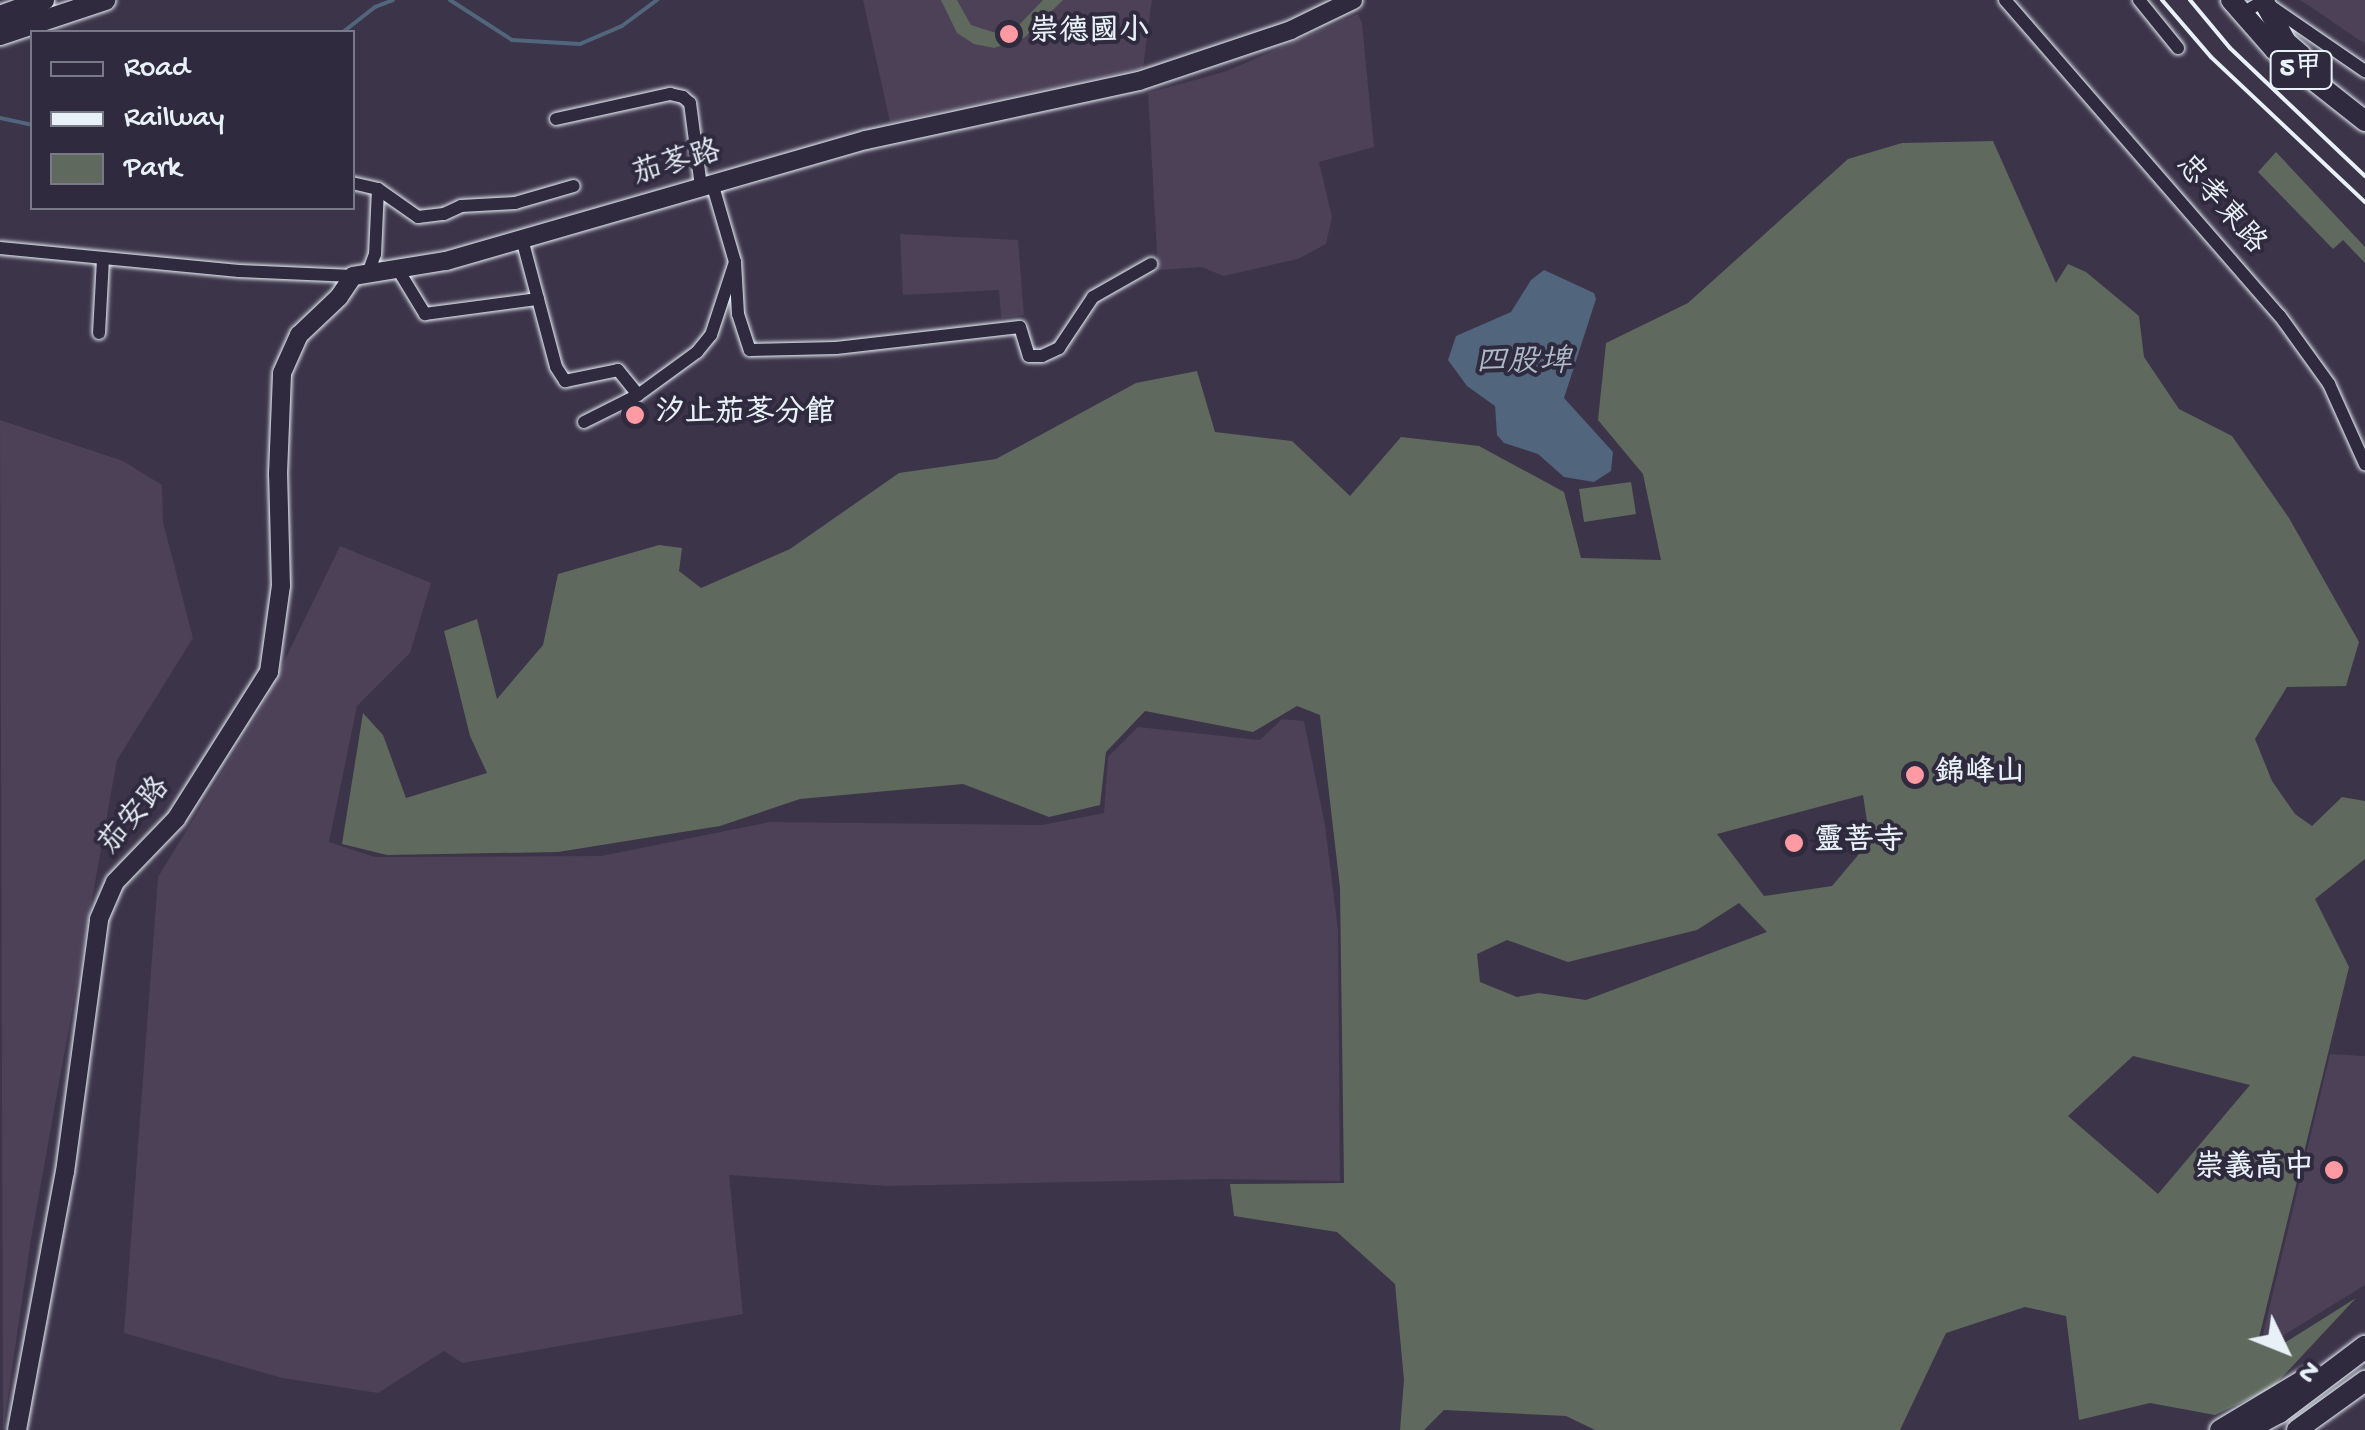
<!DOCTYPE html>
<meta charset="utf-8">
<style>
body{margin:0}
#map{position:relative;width:2365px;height:1430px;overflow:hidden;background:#3c3448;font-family:"Gochi Hand","LXGW WenKai TC",sans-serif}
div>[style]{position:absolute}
.built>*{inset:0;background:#4c4156}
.green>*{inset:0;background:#5f695d}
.water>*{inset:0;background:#51657c}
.stream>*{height:4px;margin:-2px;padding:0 2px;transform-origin:2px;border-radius:2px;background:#51657c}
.roads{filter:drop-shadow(0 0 2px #e8f1f8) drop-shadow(0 0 2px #e8f1f8)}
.street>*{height:12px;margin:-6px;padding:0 6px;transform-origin:6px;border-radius:6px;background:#2f2a3d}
.secondary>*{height:18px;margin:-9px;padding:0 9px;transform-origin:9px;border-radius:9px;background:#2f2a3d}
.primary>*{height:20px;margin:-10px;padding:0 10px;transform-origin:10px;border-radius:10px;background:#2f2a3d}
.highway>*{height:22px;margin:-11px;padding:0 11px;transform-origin:11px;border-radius:11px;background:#2f2a3d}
.rail>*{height:4px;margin:-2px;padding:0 2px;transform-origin:2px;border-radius:2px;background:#e8f1f8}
.dots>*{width:28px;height:28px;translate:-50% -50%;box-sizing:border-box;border:5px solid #2f2a3d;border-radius:50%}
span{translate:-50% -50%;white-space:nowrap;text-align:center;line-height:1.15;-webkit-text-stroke:8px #2f2a3d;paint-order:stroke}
.shield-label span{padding:2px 8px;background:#2f2a3d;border:2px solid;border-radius:8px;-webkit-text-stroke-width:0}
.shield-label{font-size:28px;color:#e8f1f8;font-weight:700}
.poi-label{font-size:30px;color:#e8f1f8;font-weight:700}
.left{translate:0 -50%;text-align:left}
.right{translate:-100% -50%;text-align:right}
.street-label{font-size:30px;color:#e8f1f8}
.water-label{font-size:32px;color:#acb9c6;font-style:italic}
.legend{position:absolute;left:30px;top:30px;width:325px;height:180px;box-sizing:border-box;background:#2f2a3d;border:2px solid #797a88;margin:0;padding:12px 18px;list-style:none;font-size:30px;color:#e8f1f8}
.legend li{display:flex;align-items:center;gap:20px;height:50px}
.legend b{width:50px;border:2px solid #797a88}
.north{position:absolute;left:2235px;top:1300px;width:100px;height:100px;-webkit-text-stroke:8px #2f2a3d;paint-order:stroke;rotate:133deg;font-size:28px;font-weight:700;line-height:40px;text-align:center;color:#e8f1f8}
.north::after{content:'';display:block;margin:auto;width:35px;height:45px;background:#e8f1f8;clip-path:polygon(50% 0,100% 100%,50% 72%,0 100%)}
</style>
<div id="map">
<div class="built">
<div style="clip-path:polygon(863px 0,1152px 0,1143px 68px,890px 122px)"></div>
<div style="clip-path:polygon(2299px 0,2365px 0,2365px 44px,2305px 3px)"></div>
<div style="clip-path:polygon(1358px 14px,1362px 23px,1374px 147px,1319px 162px,1332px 217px,1326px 244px,1298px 259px,1223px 276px,1202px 267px,1158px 270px,1148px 93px,1227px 71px)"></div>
<div style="clip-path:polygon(900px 234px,1018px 240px,1024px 315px,1001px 318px,999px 290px,903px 295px)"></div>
<div style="clip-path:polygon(0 420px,123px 461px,162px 485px,163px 522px,193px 638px,117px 760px,31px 1239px,3px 1430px)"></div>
<div style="clip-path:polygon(340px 546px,431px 583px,410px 653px,357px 706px,329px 842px,375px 857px,601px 856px,770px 822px,1042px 825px,1104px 813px,1108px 757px,1138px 727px,1260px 740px,1282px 719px,1304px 721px,1325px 825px,1338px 929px,1340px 1181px,1218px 1179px,886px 1186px,729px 1175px,743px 1314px,462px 1363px,444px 1351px,378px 1393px,282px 1378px,124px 1333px,158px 877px,261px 709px)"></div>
<div style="clip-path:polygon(2330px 1054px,2365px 1056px,2365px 1285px,2279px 1338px,2263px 1334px)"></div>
</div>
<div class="green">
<div style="clip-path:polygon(941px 0,957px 0,971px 25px,996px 33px,1019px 25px,1043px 0,1063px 0,1024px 38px,994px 48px,974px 44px,957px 33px)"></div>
<div style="clip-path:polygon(evenodd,1993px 141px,2056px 283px,2068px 264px,2086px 272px,2139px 316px,2144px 357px,2179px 409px,2232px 436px,2289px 518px,2359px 642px,2346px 686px,2287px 687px,2255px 739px,2272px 781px,2295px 814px,2312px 826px,2342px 797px,2365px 801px,2365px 859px,2315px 899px,2349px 967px,2259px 1338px,2286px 1342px,2356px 1298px,2272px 1388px,2215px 1415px,2150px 1403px,2079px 1420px,2066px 1316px,2025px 1307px,1946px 1333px,1900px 1430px,1595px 1430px,1566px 1416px,1444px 1410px,1424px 1430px,1400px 1430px,1404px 1380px,1395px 1284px,1337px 1232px,1234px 1216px,1230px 1184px,1344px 1183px,1340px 888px,1320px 715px,1297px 706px,1253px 732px,1145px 711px,1106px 752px,1100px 805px,1049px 817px,963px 784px,800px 799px,720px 826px,558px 852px,387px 855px,342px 844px,363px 713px,383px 735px,406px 798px,487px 773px,470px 736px,444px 631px,477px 619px,497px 699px,543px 645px,558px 574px,659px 545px,682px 548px,679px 571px,701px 588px,790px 549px,899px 473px,996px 459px,1136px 383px,1197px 371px,1215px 432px,1292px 441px,1350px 496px,1401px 437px,1479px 446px,1564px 492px,1581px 558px,1661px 560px,1643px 474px,1598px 420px,1606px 343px,1688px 303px,1848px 159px,1902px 143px,1993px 141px,1863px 795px,1870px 841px,1832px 886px,1764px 896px,1717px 834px,1863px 795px,1993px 141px,1739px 903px,1767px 932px,1586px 1000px,1539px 993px,1517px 997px,1480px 982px,1477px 954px,1507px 940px,1568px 962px,1697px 930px,1739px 903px,1993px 141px,2133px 1056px,2250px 1085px,2158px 1194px,2068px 1116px,2133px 1056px)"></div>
<div style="clip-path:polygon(2276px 152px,2365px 247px,2365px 263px,2343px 240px,2333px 249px,2258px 172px)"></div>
<div style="clip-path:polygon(1631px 482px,1636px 514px,1584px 522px,1579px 489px)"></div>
</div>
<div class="water">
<div style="clip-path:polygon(1544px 270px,1594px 293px,1596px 299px,1564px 398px,1613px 452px,1611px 471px,1594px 482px,1564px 477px,1538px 454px,1504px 443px,1497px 435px,1495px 406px,1467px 386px,1448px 360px,1456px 336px,1511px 312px,1531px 280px)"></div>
</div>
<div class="stream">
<div style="left:450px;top:0;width:74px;rotate:32.8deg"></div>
<div style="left:512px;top:40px;width:68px;rotate:3.4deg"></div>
<div style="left:580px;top:44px;width:46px;rotate:-23.2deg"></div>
<div style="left:622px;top:26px;width:44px;rotate:-36.6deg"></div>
<div style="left:343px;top:32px;width:41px;rotate:-38deg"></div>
<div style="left:375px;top:7px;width:19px;rotate:-21deg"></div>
<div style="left:0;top:118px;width:33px;rotate:12deg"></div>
</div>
<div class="roads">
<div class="street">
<div style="left:2005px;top:0;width:419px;rotate:49deg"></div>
<div style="left:2280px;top:316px;width:84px;rotate:54.2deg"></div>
<div style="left:2329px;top:384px;width:88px;rotate:65.8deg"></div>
<div style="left:2139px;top:0;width:62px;rotate:50.9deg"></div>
<div style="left:2243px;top:13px;width:23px;rotate:-31deg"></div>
<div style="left:2263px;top:1px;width:124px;rotate:34.5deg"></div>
<div style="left:556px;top:119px;width:117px;rotate:-12.4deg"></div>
<div style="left:670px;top:94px;width:13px;rotate:13deg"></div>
<div style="left:683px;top:97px;width:9px;rotate:41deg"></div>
<div style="left:690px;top:103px;width:84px;rotate:82.5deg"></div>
<div style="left:352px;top:183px;width:27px;rotate:13deg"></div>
<div style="left:378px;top:189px;width:65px;rotate:92.6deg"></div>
<div style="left:375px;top:254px;width:20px;rotate:110deg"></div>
<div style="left:378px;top:189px;width:49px;rotate:35deg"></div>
<div style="left:418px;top:217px;width:26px;rotate:-7deg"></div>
<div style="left:444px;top:214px;width:19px;rotate:-25deg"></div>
<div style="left:461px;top:206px;width:54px;rotate:-3.2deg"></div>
<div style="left:515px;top:203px;width:61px;rotate:-16.1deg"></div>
<div style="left:522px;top:239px;width:132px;rotate:75.1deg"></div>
<div style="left:556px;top:367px;width:17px;rotate:57deg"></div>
<div style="left:565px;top:381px;width:54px;rotate:-11.7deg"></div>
<div style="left:618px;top:370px;width:32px;rotate:51deg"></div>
<div style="left:0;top:248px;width:240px;rotate:5.5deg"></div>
<div style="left:239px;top:271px;width:114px;rotate:2.5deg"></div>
<div style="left:735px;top:262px;width:52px;rotate:86.7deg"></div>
<div style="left:738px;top:314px;width:38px;rotate:72deg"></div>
<div style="left:750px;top:350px;width:86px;rotate:-1.3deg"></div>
<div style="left:836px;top:348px;width:185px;rotate:-6.5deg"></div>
<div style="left:1020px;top:327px;width:30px;rotate:73deg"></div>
<div style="left:1029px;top:356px;width:13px"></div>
<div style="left:1042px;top:356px;width:19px;rotate:-25deg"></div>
<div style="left:1059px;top:348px;width:61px;rotate:-56.3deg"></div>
<div style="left:1093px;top:297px;width:67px;rotate:-29.6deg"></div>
<div style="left:397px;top:268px;width:54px;rotate:58.7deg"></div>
<div style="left:425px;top:314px;width:114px;rotate:-7.6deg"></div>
<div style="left:99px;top:333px;width:75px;rotate:-86.9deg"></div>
<div style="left:584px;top:422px;width:60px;rotate:-26.6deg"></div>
<div style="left:638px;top:395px;width:73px;rotate:-36.1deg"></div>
<div style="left:697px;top:352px;width:22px;rotate:-51deg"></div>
<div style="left:711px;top:335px;width:77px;rotate:-71.8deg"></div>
<div style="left:735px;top:262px;width:82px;rotate:-106.2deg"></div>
</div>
<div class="secondary">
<div style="left:17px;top:1430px;width:262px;rotate:-79.5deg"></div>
<div style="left:65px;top:1172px;width:255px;rotate:-82.3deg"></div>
<div style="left:99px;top:919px;width:40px;rotate:-66.6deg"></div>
<div style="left:115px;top:882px;width:88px;rotate:-45.9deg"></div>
<div style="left:176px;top:819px;width:174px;rotate:-57.7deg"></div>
<div style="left:269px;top:672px;width:87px;rotate:-82.1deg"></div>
<div style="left:281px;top:586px;width:112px;rotate:-91.5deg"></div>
<div style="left:278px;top:474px;width:101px;rotate:-87.7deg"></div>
<div style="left:282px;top:373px;width:42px;rotate:-65.9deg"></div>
<div style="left:299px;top:335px;width:55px;rotate:-43.5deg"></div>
<div style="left:339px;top:297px;width:25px;rotate:-56deg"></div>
<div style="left:353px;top:276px;width:94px;rotate:-9.2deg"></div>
<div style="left:446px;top:261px;width:437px;rotate:-16.1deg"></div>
<div style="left:866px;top:140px;width:279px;rotate:-12.2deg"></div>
<div style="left:1139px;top:81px;width:160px;rotate:-18.5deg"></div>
<div style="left:1291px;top:30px;width:69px;rotate:-25.8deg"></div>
</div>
<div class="primary">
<div style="left:2231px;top:0;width:67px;rotate:48.7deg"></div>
<div style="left:2275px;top:50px;width:115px;rotate:38.3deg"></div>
<div style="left:2263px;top:0;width:48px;rotate:61.3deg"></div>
<div style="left:2286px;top:42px;width:20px;rotate:41deg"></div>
<div style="left:0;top:16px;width:47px;rotate:-20deg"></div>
<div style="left:0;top:35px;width:111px;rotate:-18.4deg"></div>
<div style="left:2220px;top:1430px;width:101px;rotate:-30.9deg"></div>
<div style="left:2297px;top:1430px;width:84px;rotate:-35.8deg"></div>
</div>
<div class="highway">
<div style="left:2245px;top:1430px;width:38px;rotate:-28deg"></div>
<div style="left:2279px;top:1412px;width:108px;rotate:-37.1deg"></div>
</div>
</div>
<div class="rail">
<div style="left:2162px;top:0;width:75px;rotate:49.3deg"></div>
<div style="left:2211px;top:57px;width:212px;rotate:43.3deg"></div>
<div style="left:2190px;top:0;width:62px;rotate:50.2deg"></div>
<div style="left:2230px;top:48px;width:186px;rotate:43.5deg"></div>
</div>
<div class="dots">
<div style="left:1009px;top:34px;background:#ff9aa2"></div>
<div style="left:635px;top:415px;background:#ff9aa2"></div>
<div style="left:1915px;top:775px;background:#ff9aa2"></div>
<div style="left:1794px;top:843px;background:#ff9aa2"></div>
<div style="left:2334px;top:1170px;background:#ff9aa2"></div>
</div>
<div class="shield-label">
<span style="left:2301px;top:70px">5甲</span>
</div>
<div class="poi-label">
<span class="left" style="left:1029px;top:34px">崇德國小</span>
<span class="left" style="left:655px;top:415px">汐止茄苳分館</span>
<span class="left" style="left:1935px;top:775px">錦峰山</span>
<span class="left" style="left:1814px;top:843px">靈菩寺</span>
<span class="right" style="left:2314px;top:1170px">崇義高中</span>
</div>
<div class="street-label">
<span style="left:677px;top:165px;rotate:-16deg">茄苳路</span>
<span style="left:2219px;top:206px;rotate:49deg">忠孝東路</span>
<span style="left:136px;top:817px;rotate:-49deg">茄安路</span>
</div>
<div class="water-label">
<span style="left:1523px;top:364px">四股埤</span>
</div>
<ul class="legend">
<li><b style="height:12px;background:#2f2a3d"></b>Road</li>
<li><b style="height:12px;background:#e8f1f8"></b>Railway</li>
<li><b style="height:28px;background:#5f695d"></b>Park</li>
</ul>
<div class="north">N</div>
</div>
